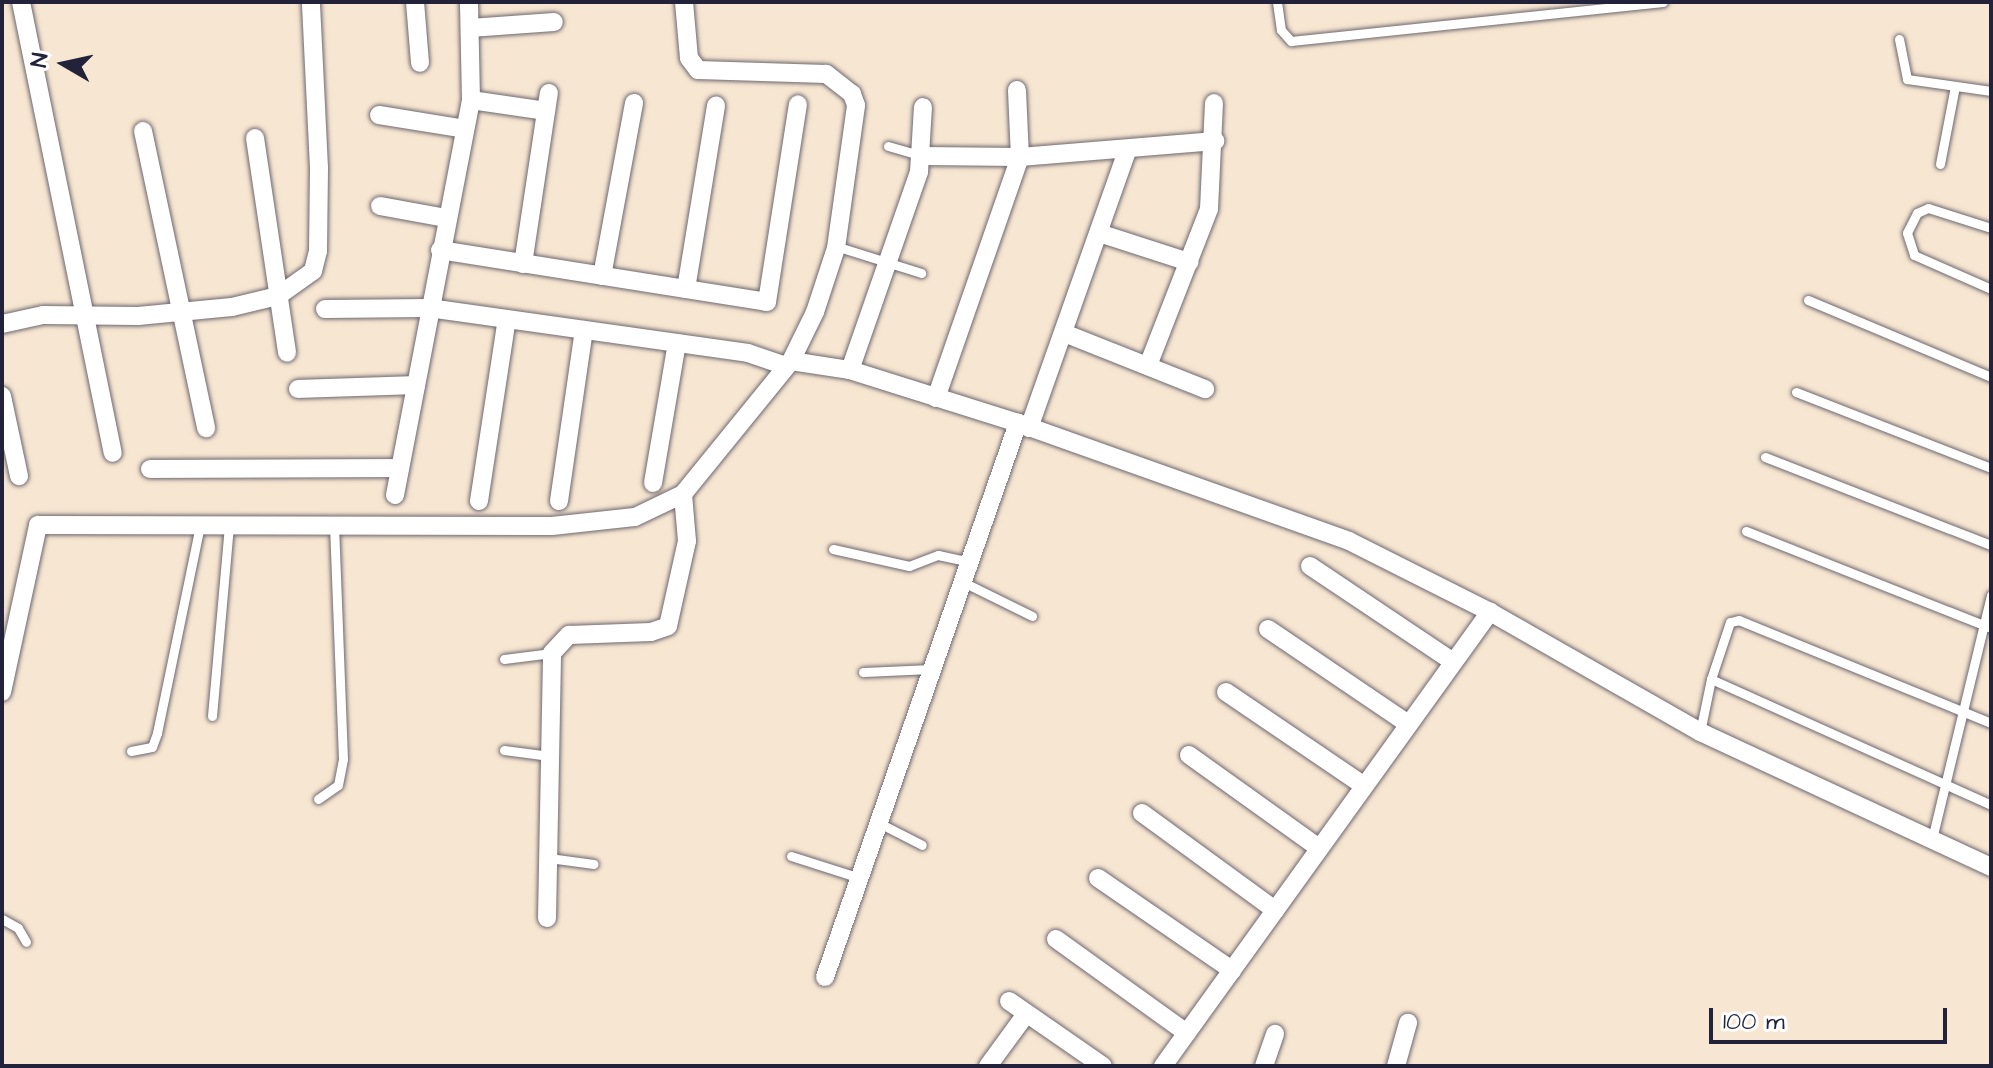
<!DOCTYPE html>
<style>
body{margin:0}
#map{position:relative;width:1993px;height:1068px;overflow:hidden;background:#f7e6d1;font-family:"Architects Daughter",sans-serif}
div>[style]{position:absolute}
.roads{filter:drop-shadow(0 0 2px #6d6770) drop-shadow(0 0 2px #6d6770)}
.service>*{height:9px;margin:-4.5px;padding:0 4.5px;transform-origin:4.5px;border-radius:4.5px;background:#fff}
.minor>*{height:18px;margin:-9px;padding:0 9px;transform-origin:9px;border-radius:9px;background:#fff}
span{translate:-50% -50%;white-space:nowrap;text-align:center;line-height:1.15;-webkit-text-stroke:8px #fff;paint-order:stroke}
.frame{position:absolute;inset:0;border:4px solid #22223b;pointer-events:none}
.north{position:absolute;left:24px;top:24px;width:80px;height:80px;-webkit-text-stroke:6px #fff;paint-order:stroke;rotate:279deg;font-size:22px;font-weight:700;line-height:32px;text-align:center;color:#22223b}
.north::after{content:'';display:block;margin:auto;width:28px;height:36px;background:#22223b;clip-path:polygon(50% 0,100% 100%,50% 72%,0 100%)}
.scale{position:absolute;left:1709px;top:1008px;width:238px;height:36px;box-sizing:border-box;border:4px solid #22223b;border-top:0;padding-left:10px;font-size:24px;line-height:28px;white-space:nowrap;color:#22223b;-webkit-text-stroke:6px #fff;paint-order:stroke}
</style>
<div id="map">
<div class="roads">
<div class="service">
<div style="left:1277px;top:2px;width:28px;rotate:82deg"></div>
<div style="left:1281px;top:30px;width:15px;rotate:48deg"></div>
<div style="left:1291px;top:41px;width:374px;rotate:-6deg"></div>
<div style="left:1899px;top:39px;width:41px;rotate:78.7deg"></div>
<div style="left:1907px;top:79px;width:85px;rotate:8.1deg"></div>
<div style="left:888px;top:146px;width:33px;rotate:16deg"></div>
<div style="left:1940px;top:164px;width:79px;rotate:-79.1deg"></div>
<div style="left:1991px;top:228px;width:66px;rotate:-162.4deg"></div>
<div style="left:1928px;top:208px;width:12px;rotate:156deg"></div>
<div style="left:1917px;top:213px;width:22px;rotate:117deg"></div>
<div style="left:1907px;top:233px;width:23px;rotate:72deg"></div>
<div style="left:1914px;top:255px;width:84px;rotate:23.8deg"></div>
<div style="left:845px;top:249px;width:80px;rotate:17.5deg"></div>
<div style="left:1808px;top:300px;width:199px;rotate:22.8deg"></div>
<div style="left:1796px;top:392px;width:209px;rotate:21.3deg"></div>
<div style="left:1765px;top:457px;width:243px;rotate:21.3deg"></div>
<div style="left:1746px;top:531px;width:264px;rotate:21.6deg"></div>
<div style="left:833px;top:549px;width:78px;rotate:12.6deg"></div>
<div style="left:909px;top:566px;width:31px;rotate:-21deg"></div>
<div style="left:938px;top:555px;width:34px;rotate:12deg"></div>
<div style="left:963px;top:582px;width:77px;rotate:26.2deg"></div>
<div style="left:504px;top:659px;width:48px;rotate:-7.1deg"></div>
<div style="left:863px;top:672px;width:69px;rotate:-2.5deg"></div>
<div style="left:212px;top:716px;width:191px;rotate:-84.9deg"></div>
<div style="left:1991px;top:723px;width:272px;rotate:-157.8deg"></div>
<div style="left:1739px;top:620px;width:9px;rotate:167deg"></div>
<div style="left:1730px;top:622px;width:60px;rotate:108.4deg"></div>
<div style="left:1711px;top:679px;width:307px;rotate:24.2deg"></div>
<div style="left:1700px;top:732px;width:54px;rotate:-78.3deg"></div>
<div style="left:504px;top:750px;width:46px;rotate:7.4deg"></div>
<div style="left:131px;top:751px;width:21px;rotate:-11deg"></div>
<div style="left:152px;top:747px;width:15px;rotate:-70deg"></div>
<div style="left:157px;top:733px;width:211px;rotate:-78.3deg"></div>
<div style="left:318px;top:799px;width:24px;rotate:-35deg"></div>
<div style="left:338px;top:785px;width:26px;rotate:-79deg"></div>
<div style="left:343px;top:759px;width:232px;rotate:-92.2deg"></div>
<div style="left:879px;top:823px;width:48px;rotate:27.1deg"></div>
<div style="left:1932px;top:839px;width:251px;rotate:-76.4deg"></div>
<div style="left:791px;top:856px;width:72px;rotate:17.7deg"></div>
<div style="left:549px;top:858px;width:45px;rotate:7.6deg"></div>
<div style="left:2px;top:919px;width:18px;rotate:29deg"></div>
<div style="left:18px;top:928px;width:16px;rotate:60deg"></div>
</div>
<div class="minor">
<div style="left:21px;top:2px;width:460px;rotate:78.5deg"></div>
<div style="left:415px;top:2px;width:61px;rotate:85.3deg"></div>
<div style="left:470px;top:28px;width:84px;rotate:-4.1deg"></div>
<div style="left:471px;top:100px;width:76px;rotate:8.3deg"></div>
<div style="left:379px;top:115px;width:87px;rotate:9.2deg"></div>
<div style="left:143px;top:131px;width:304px;rotate:78deg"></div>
<div style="left:255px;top:138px;width:217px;rotate:81.5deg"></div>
<div style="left:923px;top:156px;width:97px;rotate:0.6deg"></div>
<div style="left:1020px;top:157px;width:196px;rotate:-4.7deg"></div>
<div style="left:380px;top:206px;width:67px;rotate:10.3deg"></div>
<div style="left:1099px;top:233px;width:95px;rotate:17.9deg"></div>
<div style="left:440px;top:250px;width:331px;rotate:9deg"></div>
<div style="left:767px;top:302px;width:200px;rotate:-81.1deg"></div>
<div style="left:523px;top:264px;width:173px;rotate:-81.4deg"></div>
<div style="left:602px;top:276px;width:176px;rotate:-79.5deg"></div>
<div style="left:686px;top:289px;width:186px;rotate:-80.7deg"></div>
<div style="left:325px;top:309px;width:104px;rotate:-0.6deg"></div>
<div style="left:429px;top:308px;width:322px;rotate:8deg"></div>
<div style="left:748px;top:353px;width:37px;rotate:19deg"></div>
<div style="left:2px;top:324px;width:42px;rotate:-12.4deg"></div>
<div style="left:43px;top:315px;width:95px;rotate:0.6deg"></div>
<div style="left:138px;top:316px;width:94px;rotate:-5.5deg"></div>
<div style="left:232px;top:307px;width:47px;rotate:-13.4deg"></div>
<div style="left:278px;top:296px;width:43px;rotate:-35.5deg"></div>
<div style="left:313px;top:271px;width:21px;rotate:-76deg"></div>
<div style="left:318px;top:251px;width:83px;rotate:-89.3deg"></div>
<div style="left:319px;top:168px;width:166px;rotate:-92.8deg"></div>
<div style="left:1064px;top:333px;width:152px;rotate:21.7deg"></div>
<div style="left:791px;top:361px;width:60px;rotate:8.7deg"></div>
<div style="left:850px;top:370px;width:176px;rotate:17.5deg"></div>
<div style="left:1018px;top:423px;width:351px;rotate:19.6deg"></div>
<div style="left:1349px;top:541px;width:158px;rotate:26.7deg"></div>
<div style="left:1490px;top:612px;width:242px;rotate:29.7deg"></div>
<div style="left:1700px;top:732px;width:321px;rotate:24.9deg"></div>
<div style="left:1149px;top:363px;width:165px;rotate:-68.7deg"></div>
<div style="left:1209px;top:209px;width:106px;rotate:-87.3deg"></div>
<div style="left:850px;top:370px;width:210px;rotate:-70.8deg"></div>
<div style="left:919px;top:172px;width:65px;rotate:-86.5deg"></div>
<div style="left:298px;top:389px;width:118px;rotate:-1.9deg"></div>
<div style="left:2px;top:396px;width:82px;rotate:78deg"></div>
<div style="left:936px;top:398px;width:255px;rotate:-70.8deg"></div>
<div style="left:1020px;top:157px;width:67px;rotate:-92.6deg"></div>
<div style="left:1029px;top:428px;width:294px;rotate:-70.5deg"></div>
<div style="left:150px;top:469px;width:250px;rotate:-0.2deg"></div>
<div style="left:653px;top:483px;width:142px;rotate:-80.3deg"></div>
<div style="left:395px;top:495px;width:402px;rotate:-79.1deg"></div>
<div style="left:471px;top:100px;width:98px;rotate:-91.2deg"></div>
<div style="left:479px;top:501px;width:184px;rotate:-81.3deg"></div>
<div style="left:559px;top:501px;width:173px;rotate:-81.7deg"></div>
<div style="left:1310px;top:566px;width:171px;rotate:33.8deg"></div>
<div style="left:1268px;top:629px;width:168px;rotate:34.1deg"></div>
<div style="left:2px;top:692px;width:171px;rotate:-77.8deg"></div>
<div style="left:38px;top:525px;width:514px;rotate:0.11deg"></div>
<div style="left:552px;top:526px;width:83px;rotate:-6.2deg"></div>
<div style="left:635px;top:517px;width:53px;rotate:-25.6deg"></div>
<div style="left:683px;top:494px;width:171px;rotate:-50.9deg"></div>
<div style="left:791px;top:361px;width:55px;rotate:-63.9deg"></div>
<div style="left:815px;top:312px;width:67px;rotate:-71.8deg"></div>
<div style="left:836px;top:248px;width:144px;rotate:-82deg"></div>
<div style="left:856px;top:105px;width:12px;rotate:-110deg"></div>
<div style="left:852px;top:94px;width:33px;rotate:-142deg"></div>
<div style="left:826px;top:74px;width:128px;rotate:-178.2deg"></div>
<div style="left:698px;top:70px;width:15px;rotate:-127deg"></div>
<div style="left:689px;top:58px;width:56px;rotate:-95.1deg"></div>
<div style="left:1226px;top:692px;width:166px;rotate:34.2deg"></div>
<div style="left:1189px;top:755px;width:160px;rotate:35.6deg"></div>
<div style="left:1142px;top:813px;width:165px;rotate:36.1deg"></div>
<div style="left:1098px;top:878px;width:163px;rotate:34.5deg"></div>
<div style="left:547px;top:918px;width:265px;rotate:-88.9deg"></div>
<div style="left:552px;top:653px;width:25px;rotate:-47deg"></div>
<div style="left:569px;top:635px;width:82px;rotate:-2.1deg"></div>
<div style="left:651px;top:632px;width:18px;rotate:-19deg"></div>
<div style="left:668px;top:626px;width:87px;rotate:-77.4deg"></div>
<div style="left:687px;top:541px;width:47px;rotate:-94.9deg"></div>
<div style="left:1056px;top:939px;width:161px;rotate:35.7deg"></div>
<div style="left:825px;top:977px;width:587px;rotate:-70.79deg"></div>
<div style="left:1009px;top:1001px;width:114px;rotate:34.7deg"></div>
<div style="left:988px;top:1066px;width:64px;rotate:-53.8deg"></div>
<div style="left:1163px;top:1066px;width:560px;rotate:-54.24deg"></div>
<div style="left:1264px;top:1066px;width:34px;rotate:-71deg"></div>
<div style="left:1396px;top:1066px;width:45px;rotate:-74.4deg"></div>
</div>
</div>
<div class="frame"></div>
<div class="north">N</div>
<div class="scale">100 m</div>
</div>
